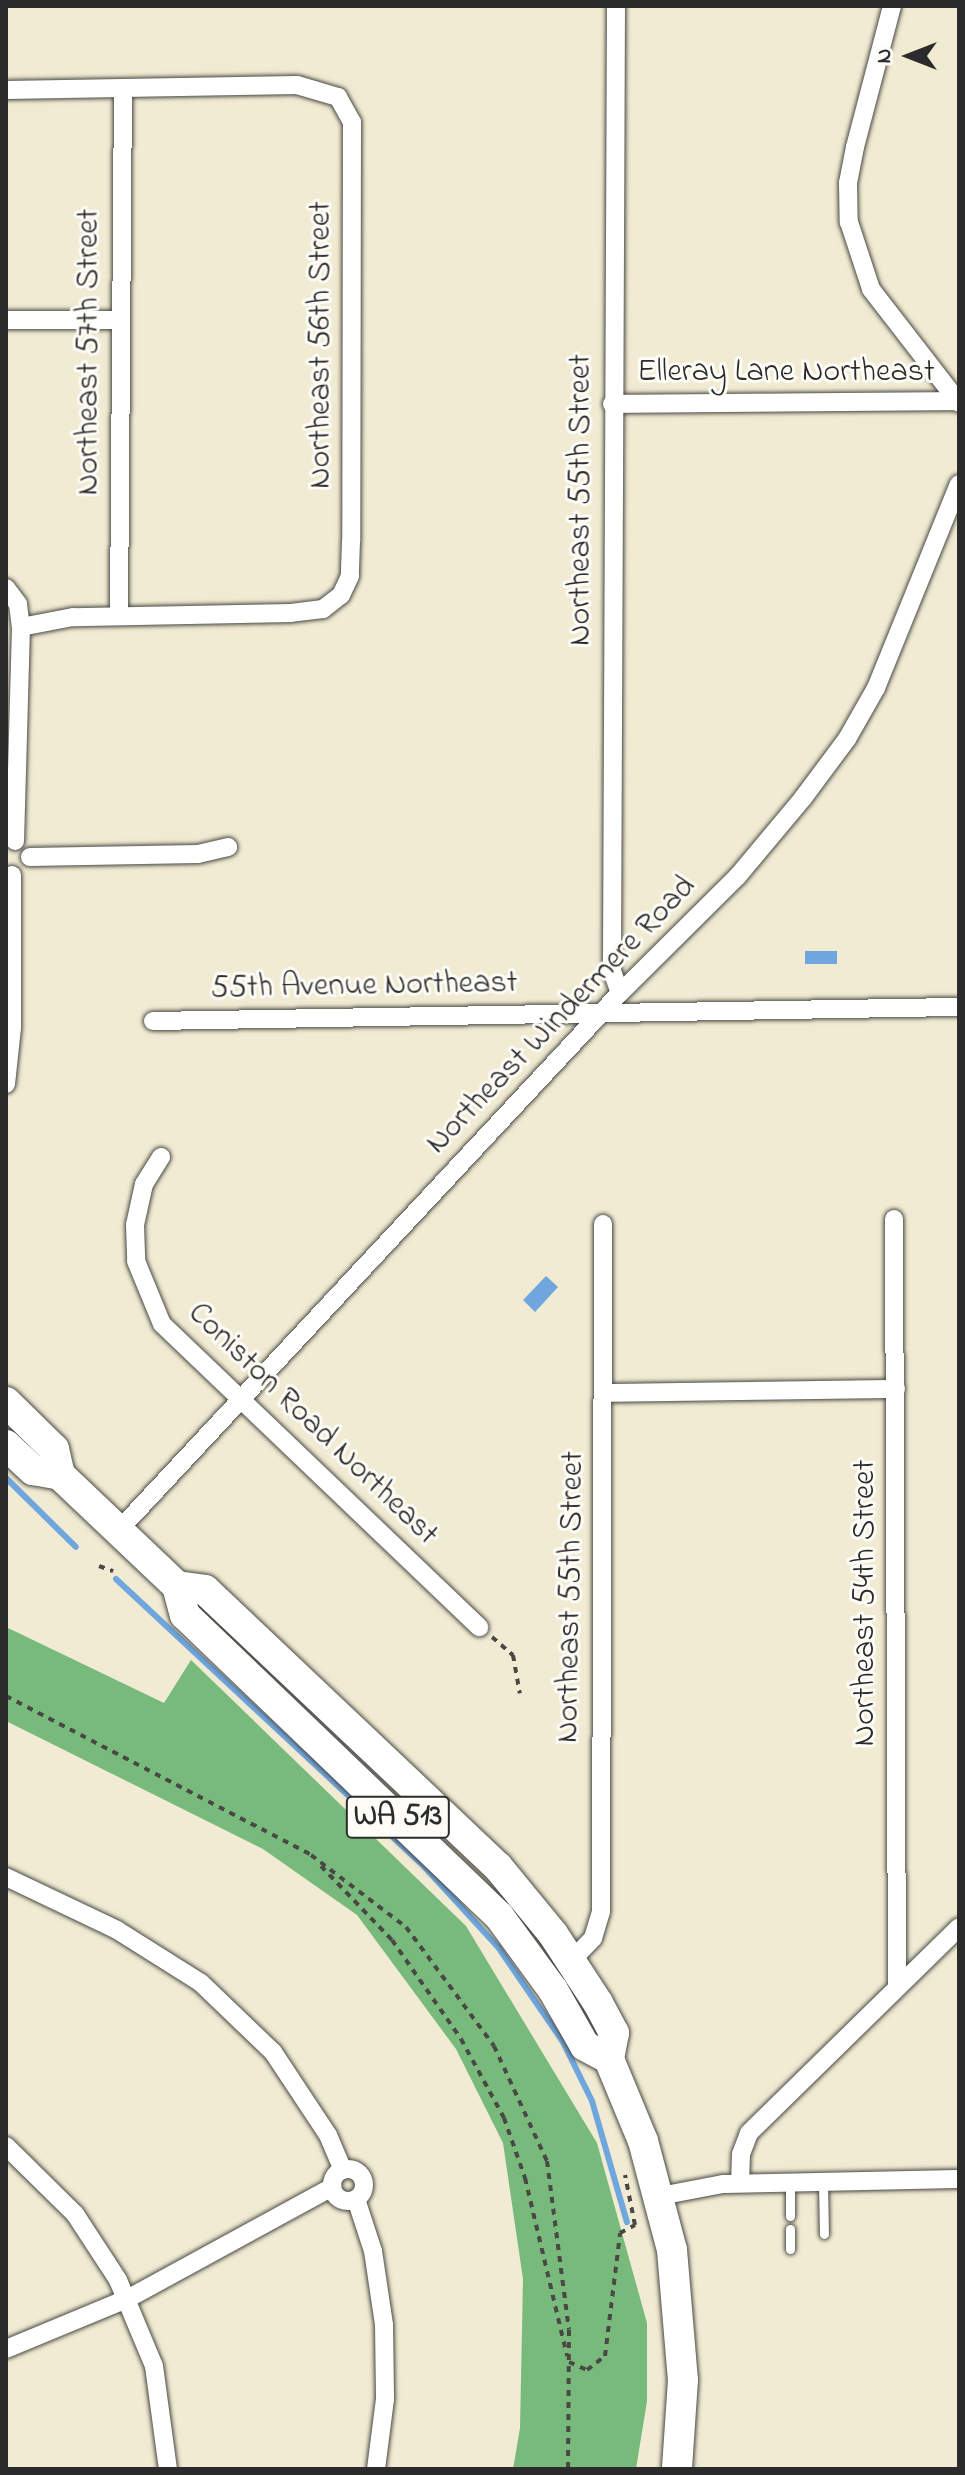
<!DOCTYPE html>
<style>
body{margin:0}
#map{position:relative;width:965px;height:2475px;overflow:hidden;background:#f0ebd2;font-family:"Indie Flower",sans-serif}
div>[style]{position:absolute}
.forest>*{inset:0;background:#78ba7c}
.water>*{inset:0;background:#6fa6dd}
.stream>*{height:6px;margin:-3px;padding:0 3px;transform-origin:3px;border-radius:3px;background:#6fa6dd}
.path>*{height:4px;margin-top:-2px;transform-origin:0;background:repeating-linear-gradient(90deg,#494844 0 6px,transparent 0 12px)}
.roads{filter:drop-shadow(0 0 2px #494844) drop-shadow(0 0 2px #494844)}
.service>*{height:9px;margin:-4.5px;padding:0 4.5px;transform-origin:4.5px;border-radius:4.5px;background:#fff}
.minor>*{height:18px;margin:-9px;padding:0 9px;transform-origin:9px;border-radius:9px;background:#fff}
.minor>.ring{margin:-9px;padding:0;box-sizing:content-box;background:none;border:18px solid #fff;border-radius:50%}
.primary>*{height:30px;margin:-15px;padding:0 15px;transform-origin:15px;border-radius:15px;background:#fff}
span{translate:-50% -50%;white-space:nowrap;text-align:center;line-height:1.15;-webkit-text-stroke:6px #fdfcf7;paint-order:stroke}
.shield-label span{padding:2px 6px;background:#fdfcf7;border:2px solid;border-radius:6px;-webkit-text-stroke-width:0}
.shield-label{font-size:30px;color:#2b2b2b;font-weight:700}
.street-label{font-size:32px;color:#2b2b2b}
.frame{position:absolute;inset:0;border:8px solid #2b2b2b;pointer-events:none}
.north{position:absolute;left:869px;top:16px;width:80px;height:80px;-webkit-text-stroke:6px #fdfcf7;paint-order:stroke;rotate:270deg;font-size:22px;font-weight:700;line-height:32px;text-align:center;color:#2b2b2b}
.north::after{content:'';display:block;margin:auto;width:28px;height:36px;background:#2b2b2b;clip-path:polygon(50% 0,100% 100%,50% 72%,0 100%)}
</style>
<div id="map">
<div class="forest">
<div style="clip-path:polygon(6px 1627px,164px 1703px,191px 1660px,466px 1926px,597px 2143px,647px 2323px,647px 2401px,636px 2469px,513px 2469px,520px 2428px,523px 2279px,503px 2143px,456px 2049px,357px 1915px,263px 1849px,6px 1721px)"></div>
</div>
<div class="water">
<div style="clip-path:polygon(805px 951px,837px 951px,837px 964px,805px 964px)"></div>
<div style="clip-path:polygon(546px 1276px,558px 1287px,535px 1312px,523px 1300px)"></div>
</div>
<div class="stream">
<div style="left:6px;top:1478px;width:98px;rotate:44.6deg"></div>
<div style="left:116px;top:1579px;width:415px;rotate:43deg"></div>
<div style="left:420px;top:1862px;width:115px;rotate:47.5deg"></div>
<div style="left:498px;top:1947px;width:115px;rotate:55.6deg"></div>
<div style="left:563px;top:2042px;width:66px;rotate:63.8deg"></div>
<div style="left:592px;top:2101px;width:126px;rotate:73.9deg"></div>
</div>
<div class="path">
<div style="left:99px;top:1566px;width:15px;rotate:20deg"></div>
<div style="left:492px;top:1637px;width:28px;rotate:41deg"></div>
<div style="left:513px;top:1655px;width:39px;rotate:80deg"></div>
<div style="left:6px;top:1696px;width:344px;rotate:27.5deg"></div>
<div style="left:311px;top:1855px;width:119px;rotate:37.2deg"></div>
<div style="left:406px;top:1927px;width:148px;rotate:53.5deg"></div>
<div style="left:494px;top:2046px;width:127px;rotate:65.3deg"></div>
<div style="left:547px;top:2161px;width:170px;rotate:82.6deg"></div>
<div style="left:569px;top:2330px;width:139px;rotate:90.4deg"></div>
<div style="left:321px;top:1866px;width:103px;rotate:46.2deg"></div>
<div style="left:392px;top:1940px;width:121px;rotate:55.1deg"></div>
<div style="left:461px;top:2039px;width:90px;rotate:61.4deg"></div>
<div style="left:504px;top:2118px;width:64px;rotate:70.7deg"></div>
<div style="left:525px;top:2178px;width:183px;rotate:76.7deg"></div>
<div style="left:569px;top:2362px;width:20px;rotate:24deg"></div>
<div style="left:587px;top:2370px;width:23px;rotate:-38deg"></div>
<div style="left:605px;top:2356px;width:124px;rotate:-83deg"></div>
<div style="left:620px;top:2233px;width:17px;rotate:-28deg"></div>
<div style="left:635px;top:2225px;width:51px;rotate:-101.3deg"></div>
</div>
<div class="roads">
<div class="service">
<div style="left:790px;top:2183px;width:33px;rotate:90deg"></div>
<div style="left:823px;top:2183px;width:51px;rotate:88.9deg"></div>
<div style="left:790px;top:2229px;width:20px;rotate:90deg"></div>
</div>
<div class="minor">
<div style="left:616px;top:6px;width:965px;rotate:90.24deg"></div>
<div style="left:612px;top:971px;width:23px;rotate:70deg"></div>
<div style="left:892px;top:6px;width:146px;rotate:104.7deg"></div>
<div style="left:855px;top:147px;width:37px;rotate:101deg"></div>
<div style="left:848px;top:183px;width:39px;rotate:89deg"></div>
<div style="left:849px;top:222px;width:71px;rotate:71.8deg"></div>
<div style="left:871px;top:289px;width:144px;rotate:52.3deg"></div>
<div style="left:6px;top:90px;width:291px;rotate:-1deg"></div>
<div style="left:297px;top:85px;width:43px;rotate:16.3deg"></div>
<div style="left:338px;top:97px;width:29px;rotate:61deg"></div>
<div style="left:352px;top:122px;width:419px;rotate:90.1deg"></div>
<div style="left:351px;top:541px;width:35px;rotate:92deg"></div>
<div style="left:350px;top:576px;width:21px;rotate:115deg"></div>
<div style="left:341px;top:595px;width:23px;rotate:142deg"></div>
<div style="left:323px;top:609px;width:32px;rotate:173deg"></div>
<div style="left:291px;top:613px;width:218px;rotate:178.9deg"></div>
<div style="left:73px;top:617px;width:53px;rotate:169.1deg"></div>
<div style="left:6px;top:320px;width:114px"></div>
<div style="left:612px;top:404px;width:344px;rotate:-0.5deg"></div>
<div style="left:6px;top:588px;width:20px;rotate:53deg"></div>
<div style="left:18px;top:604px;width:23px;rotate:83deg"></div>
<div style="left:21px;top:627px;width:214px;rotate:91.6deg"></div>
<div style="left:119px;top:616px;width:527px;rotate:-89.57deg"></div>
<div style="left:30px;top:857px;width:168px;rotate:-1deg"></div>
<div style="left:198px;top:854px;width:31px;rotate:-13deg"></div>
<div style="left:153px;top:1021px;width:806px;rotate:-1deg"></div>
<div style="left:6px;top:1084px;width:56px;rotate:-83.9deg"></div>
<div style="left:12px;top:1028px;width:153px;rotate:-90deg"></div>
<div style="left:161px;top:1157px;width:32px;rotate:122deg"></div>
<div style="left:144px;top:1184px;width:42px;rotate:102.4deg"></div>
<div style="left:135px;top:1225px;width:36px;rotate:88deg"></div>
<div style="left:136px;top:1261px;width:68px;rotate:67.6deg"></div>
<div style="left:162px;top:1324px;width:439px;rotate:43.7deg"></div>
<div style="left:894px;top:1219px;width:767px;rotate:89.78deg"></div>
<div style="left:604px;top:1393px;width:292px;rotate:-0.8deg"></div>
<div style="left:119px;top:1530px;width:734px;rotate:-46.99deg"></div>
<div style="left:620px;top:993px;width:165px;rotate:-44.8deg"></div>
<div style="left:737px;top:877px;width:103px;rotate:-50.1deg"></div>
<div style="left:803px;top:798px;width:74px;rotate:-53.3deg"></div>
<div style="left:847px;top:739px;width:59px;rotate:-60.4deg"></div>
<div style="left:876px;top:688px;width:220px;rotate:-67.9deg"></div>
<div style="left:6px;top:1877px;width:123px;rotate:25.5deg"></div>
<div style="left:117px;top:1930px;width:99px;rotate:32.2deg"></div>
<div style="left:201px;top:1983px;width:100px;rotate:43.8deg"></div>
<div style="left:273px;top:2052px;width:100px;rotate:56.5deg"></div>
<div style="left:328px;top:2135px;width:38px;rotate:67deg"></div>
<div style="left:571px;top:1961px;width:32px;rotate:-46deg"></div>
<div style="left:593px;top:1938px;width:28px;rotate:-73deg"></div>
<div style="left:601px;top:1911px;width:687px;rotate:-89.83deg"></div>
<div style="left:6px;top:2146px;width:97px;rotate:44.6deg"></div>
<div style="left:75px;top:2214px;width:79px;rotate:56.9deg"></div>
<div style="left:118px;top:2280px;width:93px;rotate:67.3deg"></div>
<div style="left:154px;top:2366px;width:104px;rotate:82.3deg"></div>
<div class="ring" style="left:332px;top:2169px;width:14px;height:14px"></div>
<div style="left:740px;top:2183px;width:29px;rotate:-88deg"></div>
<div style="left:741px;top:2154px;width:22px;rotate:-69deg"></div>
<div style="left:749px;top:2133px;width:294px;rotate:-44.4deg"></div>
<div style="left:660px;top:2196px;width:64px;rotate:-10.8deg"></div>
<div style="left:723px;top:2184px;width:236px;rotate:-1.2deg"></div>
<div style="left:356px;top:2199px;width:55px;rotate:71.9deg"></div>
<div style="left:373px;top:2251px;width:75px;rotate:81.5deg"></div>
<div style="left:384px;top:2325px;width:74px;rotate:89.2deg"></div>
<div style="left:385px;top:2399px;width:71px;rotate:97.3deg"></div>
<div style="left:6px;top:2349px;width:131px;rotate:-22.5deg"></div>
<div style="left:127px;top:2299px;width:234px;rotate:-28.6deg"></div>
</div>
<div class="primary">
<div style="left:6px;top:1402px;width:67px;rotate:44.4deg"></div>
<div style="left:54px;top:1449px;width:27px;rotate:77deg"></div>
<div style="left:6px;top:1445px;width:37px;rotate:43deg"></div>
<div style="left:33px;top:1470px;width:27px;rotate:10deg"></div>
<div style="left:60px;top:1475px;width:161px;rotate:43.5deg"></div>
<div style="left:177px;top:1586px;width:30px;rotate:75deg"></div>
<div style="left:185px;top:1615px;width:435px;rotate:43.8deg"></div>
<div style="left:499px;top:1916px;width:92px;rotate:53.9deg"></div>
<div style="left:553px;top:1990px;width:64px;rotate:60.3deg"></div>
<div style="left:585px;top:2046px;width:27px;rotate:28deg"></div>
<div style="left:177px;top:1586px;width:28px;rotate:8deg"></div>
<div style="left:205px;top:1590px;width:403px;rotate:43.4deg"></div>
<div style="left:498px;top:1867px;width:87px;rotate:50.6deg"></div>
<div style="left:553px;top:1934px;width:82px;rotate:56.9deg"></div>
<div style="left:598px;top:2003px;width:34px;rotate:62deg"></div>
<div style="left:614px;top:2033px;width:26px;rotate:101deg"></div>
<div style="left:609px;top:2059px;width:89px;rotate:67.5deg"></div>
<div style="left:643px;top:2141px;width:113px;rotate:75.1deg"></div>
<div style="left:672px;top:2250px;width:130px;rotate:85.2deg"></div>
<div style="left:683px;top:2380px;width:89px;rotate:93.9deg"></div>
</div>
</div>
<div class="shield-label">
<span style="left:398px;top:1817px">WA 513</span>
</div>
<div class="street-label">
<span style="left:322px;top:345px;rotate:-90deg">Northeast 56th Street</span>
<span style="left:90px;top:352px;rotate:-90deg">Northeast 57th Street</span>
<span style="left:786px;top:373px">Elleray Lane Northeast</span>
<span style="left:582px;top:500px;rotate:-90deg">Northeast 55th Street</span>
<span style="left:364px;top:987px;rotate:-1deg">55th Avenue Northeast</span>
<span style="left:562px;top:1016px;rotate:-46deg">Northeast Windermere Road</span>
<span style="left:312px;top:1425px;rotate:44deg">Coniston Road Northeast</span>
<span style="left:572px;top:1597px;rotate:-89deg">Northeast 55th Street</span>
<span style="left:866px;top:1603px;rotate:-90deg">Northeast 54th Street</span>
</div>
<div class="frame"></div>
<div class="north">N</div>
</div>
